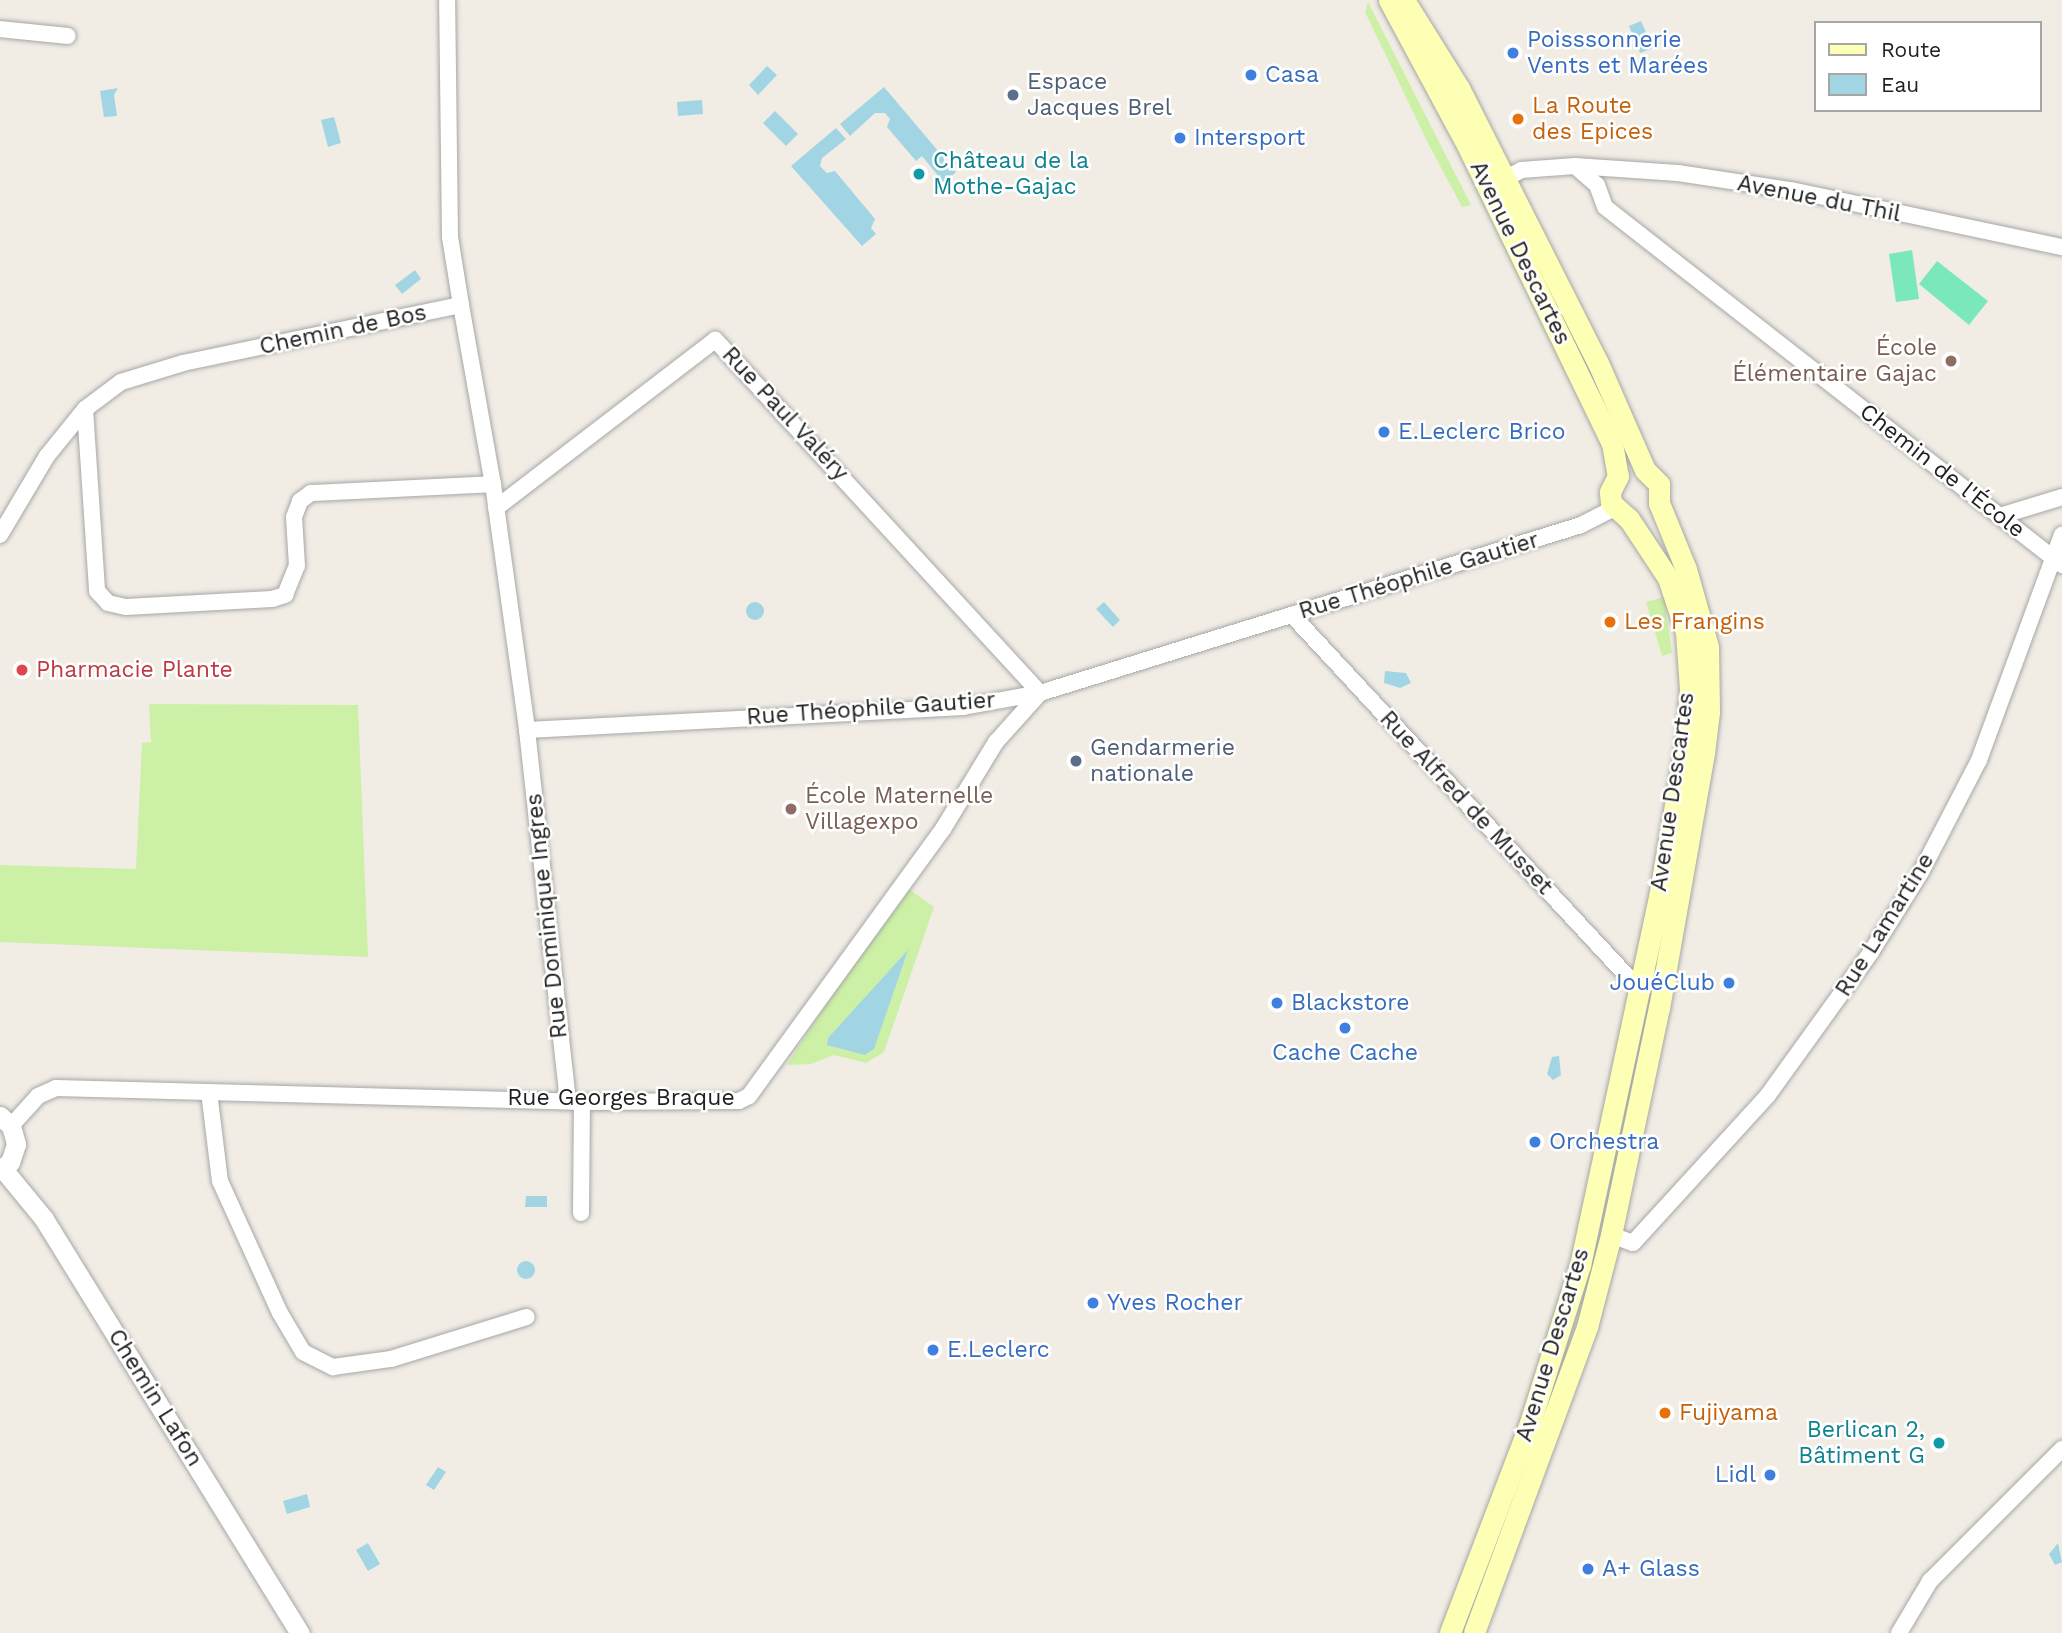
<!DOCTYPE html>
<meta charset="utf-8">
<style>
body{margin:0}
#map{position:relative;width:2062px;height:1633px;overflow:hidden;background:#f1ede5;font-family:"Work Sans",sans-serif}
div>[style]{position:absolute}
.grass>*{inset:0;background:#ccf0a6}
.pitch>*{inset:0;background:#7be8bc}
.water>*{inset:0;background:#a1d5e3}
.round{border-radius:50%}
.roads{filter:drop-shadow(0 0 2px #a7a7a7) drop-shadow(0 0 2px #a7a7a7)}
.minor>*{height:16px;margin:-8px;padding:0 8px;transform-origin:8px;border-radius:8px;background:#fff}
.tertiary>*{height:19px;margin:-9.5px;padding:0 9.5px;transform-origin:9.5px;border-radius:9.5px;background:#fff}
.secondary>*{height:21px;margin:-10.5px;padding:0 10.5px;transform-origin:10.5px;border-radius:10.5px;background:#fdffb5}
.dots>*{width:19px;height:19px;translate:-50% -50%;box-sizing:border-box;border:4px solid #fff;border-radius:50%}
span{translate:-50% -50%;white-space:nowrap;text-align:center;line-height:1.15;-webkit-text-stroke:5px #fff;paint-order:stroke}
.shop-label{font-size:23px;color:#366cbe}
.left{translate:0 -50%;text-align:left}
.right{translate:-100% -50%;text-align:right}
.service-label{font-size:23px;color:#4e5e75}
.food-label{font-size:23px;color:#c56008}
.culture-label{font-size:23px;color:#0d838f}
.street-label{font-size:23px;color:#202020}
.education-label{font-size:23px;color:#785e54}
.health-label{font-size:23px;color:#be3a42}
.legend{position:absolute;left:1814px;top:21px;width:228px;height:91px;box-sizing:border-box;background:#fff;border:2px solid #a6a6a6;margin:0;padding:9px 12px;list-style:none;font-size:21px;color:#202020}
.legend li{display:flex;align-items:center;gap:14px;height:35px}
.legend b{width:35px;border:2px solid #a6a6a6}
</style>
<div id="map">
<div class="grass">
<div style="clip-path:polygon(1368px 2px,1471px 205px,1462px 207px,1429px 145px,1365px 12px)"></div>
<div style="clip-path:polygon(1664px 597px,1672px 653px,1662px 656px,1646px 602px)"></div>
<div style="clip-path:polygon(149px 704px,358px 705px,368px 957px,0 942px,0 865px,136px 869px,142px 743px,151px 742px)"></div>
<div style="clip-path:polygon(903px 885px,934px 907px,884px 1052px,866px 1063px,834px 1055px,811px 1064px,787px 1065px)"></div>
</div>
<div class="pitch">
<div style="clip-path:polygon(1912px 250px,1919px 299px,1896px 302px,1889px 254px)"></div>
<div style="clip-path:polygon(1937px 261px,1988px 301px,1969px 325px,1919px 284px)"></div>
</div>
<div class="water">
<div style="clip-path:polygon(1641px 21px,1653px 48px,1640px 53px,1629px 26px)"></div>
<div style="clip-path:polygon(767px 66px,777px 75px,758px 95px,749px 85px)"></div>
<div style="clip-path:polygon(884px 87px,956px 172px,944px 183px,922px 156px,916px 161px,887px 127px,890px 119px,885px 113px,875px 113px,850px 136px,840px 124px)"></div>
<div style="clip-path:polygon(118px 88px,114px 95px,117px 116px,104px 117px,100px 91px)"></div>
<div style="clip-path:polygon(702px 100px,703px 114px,678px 116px,677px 102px)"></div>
<div style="clip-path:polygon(775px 111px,798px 134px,786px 146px,763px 123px)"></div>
<div style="clip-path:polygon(334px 117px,341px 143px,328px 147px,321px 120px)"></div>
<div style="clip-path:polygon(836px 128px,846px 139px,822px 158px,820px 166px,827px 173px,835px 171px,875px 219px,871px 228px,876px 234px,862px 246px,791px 166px)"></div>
<div style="clip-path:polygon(415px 270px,421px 279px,402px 294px,395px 285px)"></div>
<div style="clip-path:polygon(1104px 602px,1120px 620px,1113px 627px,1096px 609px)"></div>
<div class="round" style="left:746px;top:602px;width:18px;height:18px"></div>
<div style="clip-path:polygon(1385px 671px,1406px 673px,1411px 683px,1400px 688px,1384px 683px)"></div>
<div style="clip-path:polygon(908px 950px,874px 1049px,865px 1055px,827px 1045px,828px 1038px)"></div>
<div style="clip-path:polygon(1559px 1056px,1561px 1075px,1553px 1080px,1547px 1074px,1552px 1057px)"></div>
<div style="clip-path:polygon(526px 1196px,547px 1196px,547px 1207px,525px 1207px)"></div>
<div class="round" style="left:517px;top:1261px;width:18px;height:18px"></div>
<div style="clip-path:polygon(438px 1467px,446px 1472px,434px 1490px,426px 1485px)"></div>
<div style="clip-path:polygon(307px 1494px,310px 1507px,287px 1514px,283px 1501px)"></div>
<div style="clip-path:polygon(368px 1543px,380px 1564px,368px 1571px,356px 1550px)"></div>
<div style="clip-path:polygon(2058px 1543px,2062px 1562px,2055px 1565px,2049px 1554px)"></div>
</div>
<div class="roads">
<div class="minor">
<div style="left:0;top:29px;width:68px;rotate:5.9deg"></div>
<div style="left:1575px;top:166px;width:103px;rotate:3.9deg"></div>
<div style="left:1678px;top:173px;width:114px;rotate:8.6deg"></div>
<div style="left:1791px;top:190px;width:277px;rotate:11.9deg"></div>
<div style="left:1496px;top:183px;width:28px;rotate:-27deg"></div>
<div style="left:1521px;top:170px;width:54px;rotate:-4.2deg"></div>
<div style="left:1575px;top:166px;width:29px;rotate:41deg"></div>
<div style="left:1597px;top:185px;width:23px;rotate:70deg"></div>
<div style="left:1605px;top:207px;width:581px;rotate:38.07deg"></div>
<div style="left:461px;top:305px;width:182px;rotate:79.9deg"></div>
<div style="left:493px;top:484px;width:248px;rotate:82.1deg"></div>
<div style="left:527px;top:730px;width:437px;rotate:-3deg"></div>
<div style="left:963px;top:707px;width:78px;rotate:-10.3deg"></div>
<div style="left:1040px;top:693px;width:566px;rotate:-17.25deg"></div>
<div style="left:1581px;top:525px;width:38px;rotate:-27deg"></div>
<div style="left:85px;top:409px;width:182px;rotate:86.2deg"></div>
<div style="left:97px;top:591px;width:16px;rotate:47deg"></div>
<div style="left:108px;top:603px;width:18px;rotate:13deg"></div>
<div style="left:126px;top:607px;width:146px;rotate:-3.1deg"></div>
<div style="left:272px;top:599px;width:14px;rotate:-17deg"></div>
<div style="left:285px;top:595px;width:31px;rotate:-68deg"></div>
<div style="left:297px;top:566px;width:49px;rotate:-93.5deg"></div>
<div style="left:294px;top:517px;width:17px;rotate:-69deg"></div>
<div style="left:300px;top:501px;width:14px;rotate:-36deg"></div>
<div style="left:311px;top:493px;width:182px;rotate:-2.8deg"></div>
<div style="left:2000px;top:516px;width:65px;rotate:-17deg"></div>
<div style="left:0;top:535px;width:92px;rotate:-59.3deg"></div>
<div style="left:47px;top:456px;width:60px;rotate:-51deg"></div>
<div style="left:85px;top:409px;width:45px;rotate:-36.9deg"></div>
<div style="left:121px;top:382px;width:65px;rotate:-17deg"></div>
<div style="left:183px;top:363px;width:284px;rotate:-11.8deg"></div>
<div style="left:461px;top:305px;width:69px;rotate:-99.2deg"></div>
<div style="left:450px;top:237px;width:237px;rotate:-90.7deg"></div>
<div style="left:1292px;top:615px;width:512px;rotate:47.14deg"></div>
<div style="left:527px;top:730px;width:373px;rotate:83.7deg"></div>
<div style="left:209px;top:1092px;width:90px;rotate:83deg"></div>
<div style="left:220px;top:1181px;width:145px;rotate:65.6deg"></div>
<div style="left:280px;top:1313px;width:45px;rotate:59.5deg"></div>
<div style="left:303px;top:1352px;width:34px;rotate:27deg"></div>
<div style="left:333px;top:1367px;width:59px;rotate:-7.9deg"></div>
<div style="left:391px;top:1359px;width:142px;rotate:-17.2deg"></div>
<div style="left:11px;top:1126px;width:40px;rotate:-48deg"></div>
<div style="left:38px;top:1096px;width:20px;rotate:-24deg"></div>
<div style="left:56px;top:1088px;width:526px;rotate:1.52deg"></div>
<div style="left:582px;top:1102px;width:157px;rotate:-0.4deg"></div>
<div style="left:739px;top:1101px;width:11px;rotate:-27deg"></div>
<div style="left:749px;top:1096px;width:330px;rotate:-54deg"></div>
<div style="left:943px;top:829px;width:102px;rotate:-58.7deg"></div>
<div style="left:996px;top:742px;width:66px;rotate:-48.1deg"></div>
<div style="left:1040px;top:693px;width:480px;rotate:-132.6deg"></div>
<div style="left:715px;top:340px;width:276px;rotate:142.5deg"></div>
<div style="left:581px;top:1213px;width:111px;rotate:-89.5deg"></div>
<div style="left:1611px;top:1235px;width:23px;rotate:20deg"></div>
<div style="left:1633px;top:1243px;width:200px;rotate:-47.6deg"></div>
<div style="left:1768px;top:1095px;width:176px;rotate:-54.2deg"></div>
<div style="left:1871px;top:952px;width:94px;rotate:-58deg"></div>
<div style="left:1921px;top:872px;width:126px;rotate:-62.6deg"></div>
<div style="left:1979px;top:760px;width:240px;rotate:-69.8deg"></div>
<div style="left:1899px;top:1633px;width:61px;rotate:-59.2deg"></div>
<div style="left:1930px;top:1581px;width:187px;rotate:-45deg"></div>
</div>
<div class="tertiary">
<div style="left:0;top:1116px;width:15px;rotate:42deg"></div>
<div style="left:11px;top:1126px;width:19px;rotate:74deg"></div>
<div style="left:16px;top:1144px;width:19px;rotate:108deg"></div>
<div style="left:10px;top:1162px;width:13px;rotate:141deg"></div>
<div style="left:3px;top:1169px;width:65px;rotate:50.6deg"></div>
<div style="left:44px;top:1219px;width:487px;rotate:58.3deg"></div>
</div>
<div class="secondary">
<div style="left:1389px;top:0;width:165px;rotate:61.7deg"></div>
<div style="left:1467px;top:145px;width:331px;rotate:64.1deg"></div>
<div style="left:1612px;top:443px;width:34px;rotate:80deg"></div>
<div style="left:1618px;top:476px;width:18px;rotate:117deg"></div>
<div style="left:1610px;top:492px;width:11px;rotate:85deg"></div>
<div style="left:1611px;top:503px;width:24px;rotate:42deg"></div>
<div style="left:1629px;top:519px;width:71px;rotate:56.5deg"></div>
<div style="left:1668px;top:578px;width:57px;rotate:71.6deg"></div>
<div style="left:1686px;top:632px;width:57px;rotate:86deg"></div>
<div style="left:1690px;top:689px;width:52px;rotate:94.4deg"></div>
<div style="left:1686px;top:741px;width:158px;rotate:99.8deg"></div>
<div style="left:1659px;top:897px;width:376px;rotate:102.1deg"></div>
<div style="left:1580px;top:1265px;width:166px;rotate:107.6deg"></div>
<div style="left:1530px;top:1423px;width:225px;rotate:110.9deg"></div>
<div style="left:1404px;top:0;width:104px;rotate:58deg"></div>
<div style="left:1459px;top:88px;width:308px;rotate:63.2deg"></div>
<div style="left:1598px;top:363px;width:117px;rotate:66.3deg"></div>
<div style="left:1645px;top:470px;width:20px;rotate:45deg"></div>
<div style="left:1659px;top:484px;width:19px;rotate:90deg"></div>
<div style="left:1659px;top:503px;width:71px;rotate:67.8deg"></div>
<div style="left:1686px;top:569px;width:81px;rotate:74.2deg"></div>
<div style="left:1708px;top:647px;width:65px;rotate:89.1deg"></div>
<div style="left:1709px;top:712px;width:41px;rotate:97deg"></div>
<div style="left:1704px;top:753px;width:258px;rotate:100deg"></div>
<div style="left:1659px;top:1007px;width:233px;rotate:101.9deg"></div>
<div style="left:1611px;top:1235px;width:95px;rotate:104.6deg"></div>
<div style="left:1587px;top:1327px;width:326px;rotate:110.3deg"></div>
</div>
</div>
<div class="dots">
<div style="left:1513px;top:53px;background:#3f7fe0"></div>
<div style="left:1251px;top:75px;background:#3f7fe0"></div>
<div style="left:1013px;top:95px;background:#5c6f8a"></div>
<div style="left:1518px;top:119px;background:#e8710a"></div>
<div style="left:1180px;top:138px;background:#3f7fe0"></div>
<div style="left:919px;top:174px;background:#0f9aa8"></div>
<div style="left:1951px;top:361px;background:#8d6e63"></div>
<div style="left:1384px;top:432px;background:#3f7fe0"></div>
<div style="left:1610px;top:622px;background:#e8710a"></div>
<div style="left:22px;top:670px;background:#e0444e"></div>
<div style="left:1076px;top:761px;background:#5c6f8a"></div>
<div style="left:791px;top:809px;background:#8d6e63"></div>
<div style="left:1729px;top:983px;background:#3f7fe0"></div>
<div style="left:1277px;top:1003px;background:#3f7fe0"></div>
<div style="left:1345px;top:1028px;background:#3f7fe0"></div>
<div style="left:1535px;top:1142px;background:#3f7fe0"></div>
<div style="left:1093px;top:1303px;background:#3f7fe0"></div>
<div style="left:933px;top:1350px;background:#3f7fe0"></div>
<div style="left:1665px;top:1413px;background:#e8710a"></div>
<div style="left:1939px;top:1443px;background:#0f9aa8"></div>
<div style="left:1770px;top:1475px;background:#3f7fe0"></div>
<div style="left:1588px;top:1569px;background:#3f7fe0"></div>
</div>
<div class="shop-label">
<span class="left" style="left:1527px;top:53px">Poisssonnerie<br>Vents et Marées</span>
<span class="left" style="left:1265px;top:75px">Casa</span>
<span class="left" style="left:1194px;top:138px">Intersport</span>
<span class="left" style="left:1398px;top:432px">E.Leclerc Brico</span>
<span class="right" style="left:1715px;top:983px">JouéClub</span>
<span class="left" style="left:1291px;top:1003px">Blackstore</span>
<span style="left:1345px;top:1053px">Cache Cache</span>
<span class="left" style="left:1549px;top:1142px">Orchestra</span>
<span class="left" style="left:1107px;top:1303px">Yves Rocher</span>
<span class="left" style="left:947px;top:1350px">E.Leclerc</span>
<span class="right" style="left:1756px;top:1475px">Lidl</span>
<span class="left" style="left:1602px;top:1569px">A+ Glass</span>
</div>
<div class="service-label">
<span class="left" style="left:1027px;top:95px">Espace<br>Jacques Brel</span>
<span class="left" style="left:1090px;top:761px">Gendarmerie<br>nationale</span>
</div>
<div class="food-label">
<span class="left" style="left:1532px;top:119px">La Route<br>des Epices</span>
<span class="left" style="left:1624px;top:622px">Les Frangins</span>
<span class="left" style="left:1679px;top:1413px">Fujiyama</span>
</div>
<div class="culture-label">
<span class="left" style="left:933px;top:174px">Château de la<br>Mothe-Gajac</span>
<span class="right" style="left:1925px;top:1443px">Berlican 2,<br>Bâtiment G</span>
</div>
<div class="street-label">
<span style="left:1819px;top:199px;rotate:11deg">Avenue du Thil</span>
<span style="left:1520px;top:253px;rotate:64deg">Avenue Descartes</span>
<span style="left:343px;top:330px;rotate:-12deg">Chemin de Bos</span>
<span style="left:785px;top:414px;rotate:47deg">Rue Paul Valéry</span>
<span style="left:1942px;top:471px;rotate:38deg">Chemin de l'École</span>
<span style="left:1419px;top:576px;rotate:-17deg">Rue Théophile Gautier</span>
<span style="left:871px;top:709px;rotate:-4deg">Rue Théophile Gautier</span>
<span style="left:1673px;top:792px;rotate:-82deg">Avenue Descartes</span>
<span style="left:1466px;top:803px;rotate:47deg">Rue Alfred de Musset</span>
<span style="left:547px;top:916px;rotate:-96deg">Rue Dominique Ingres</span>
<span style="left:1885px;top:925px;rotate:-58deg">Rue Lamartine</span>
<span style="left:621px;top:1098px">Rue Georges Braque</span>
<span style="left:1553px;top:1345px;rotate:-73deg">Avenue Descartes</span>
<span style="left:155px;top:1398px;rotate:58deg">Chemin Lafon</span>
</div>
<div class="education-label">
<span class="right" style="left:1937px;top:361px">École<br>Élémentaire Gajac</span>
<span class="left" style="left:805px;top:809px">École Maternelle<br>Villagexpo</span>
</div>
<div class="health-label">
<span class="left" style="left:36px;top:670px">Pharmacie Plante</span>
</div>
<ul class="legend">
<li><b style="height:9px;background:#fdffb5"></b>Route</li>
<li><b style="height:19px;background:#a1d5e3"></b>Eau</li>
</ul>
</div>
